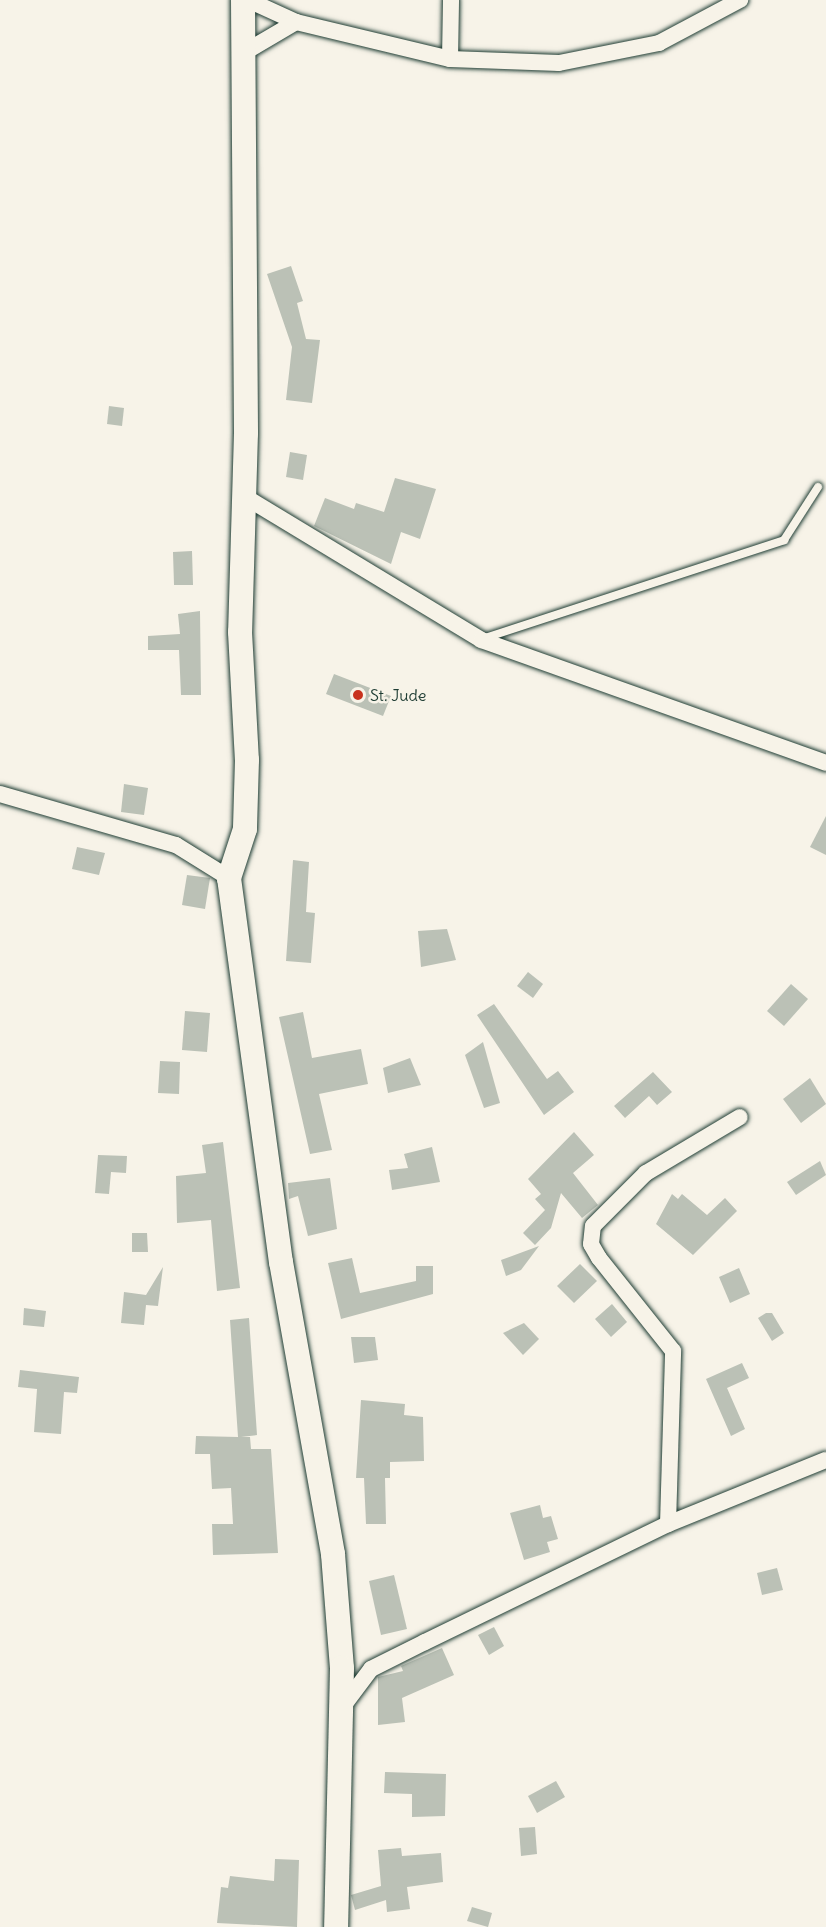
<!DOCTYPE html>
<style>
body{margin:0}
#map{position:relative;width:826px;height:1927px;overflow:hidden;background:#f7f3e8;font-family:Delius,sans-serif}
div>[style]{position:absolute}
.building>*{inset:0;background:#bbc1b6}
.roads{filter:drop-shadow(0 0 2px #1f3d34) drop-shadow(0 0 2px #1f3d34)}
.lane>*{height:8px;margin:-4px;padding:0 4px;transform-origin:4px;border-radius:4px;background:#f7f3e8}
.street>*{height:16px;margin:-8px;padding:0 8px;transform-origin:8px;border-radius:8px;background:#f7f3e8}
.secondary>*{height:24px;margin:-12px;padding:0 12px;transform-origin:12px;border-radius:12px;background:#f7f3e8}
.dots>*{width:16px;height:16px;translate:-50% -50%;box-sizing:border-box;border:3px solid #f7f3e8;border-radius:50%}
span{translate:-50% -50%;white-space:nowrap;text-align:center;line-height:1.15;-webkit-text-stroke:5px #f7f3e8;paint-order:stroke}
.poi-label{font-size:16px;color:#1f3d34}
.left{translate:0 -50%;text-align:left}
</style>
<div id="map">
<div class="building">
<div style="clip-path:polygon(291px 266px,303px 301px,297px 303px,306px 339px,320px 340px,312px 403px,286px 400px,292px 347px,267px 274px)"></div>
<div style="clip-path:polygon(109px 406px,124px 408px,122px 426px,107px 424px)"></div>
<div style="clip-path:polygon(290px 452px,307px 455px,303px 480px,286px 477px)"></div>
<div style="clip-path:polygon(395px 478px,436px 489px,420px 539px,401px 532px,391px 564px,314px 526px,325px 498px,354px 509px,356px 503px,384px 512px)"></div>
<div style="clip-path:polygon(192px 551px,193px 585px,174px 585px,173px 552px)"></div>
<div style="clip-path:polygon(200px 611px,201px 695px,181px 695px,179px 650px,148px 650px,148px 636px,180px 634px,178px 614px)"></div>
<div style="clip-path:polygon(334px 674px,391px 696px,383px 716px,326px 694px)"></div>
<div style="clip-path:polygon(124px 784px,148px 788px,144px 815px,121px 812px)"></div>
<div style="clip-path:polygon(826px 816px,826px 855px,810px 847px)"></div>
<div style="clip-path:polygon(77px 847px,105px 853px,99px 875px,72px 869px)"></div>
<div style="clip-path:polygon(293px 860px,309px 862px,306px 912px,315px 913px,311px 963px,286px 961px)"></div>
<div style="clip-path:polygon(187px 875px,210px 878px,205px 909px,182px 905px)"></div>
<div style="clip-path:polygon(447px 929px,456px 960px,421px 967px,418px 931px)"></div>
<div style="clip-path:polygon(528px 972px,543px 984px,533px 998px,517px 986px)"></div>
<div style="clip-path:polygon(791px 984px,808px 999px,784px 1026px,767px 1011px)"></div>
<div style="clip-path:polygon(494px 1004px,547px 1079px,558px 1071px,574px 1092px,544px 1115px,477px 1015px)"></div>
<div style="clip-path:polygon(185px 1011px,210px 1013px,207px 1052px,182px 1050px)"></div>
<div style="clip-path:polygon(303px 1012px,312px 1058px,361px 1049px,368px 1084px,319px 1094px,332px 1150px,310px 1154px,279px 1017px)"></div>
<div style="clip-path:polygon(483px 1042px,500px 1103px,484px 1108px,465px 1055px)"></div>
<div style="clip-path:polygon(410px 1058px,421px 1085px,388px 1093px,383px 1068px)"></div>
<div style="clip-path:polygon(160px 1061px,180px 1062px,179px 1094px,158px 1093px)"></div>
<div style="clip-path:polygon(653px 1072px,672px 1092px,657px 1105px,649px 1096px,625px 1118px,614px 1106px)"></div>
<div style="clip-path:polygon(810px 1078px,826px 1104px,801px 1123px,783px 1099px)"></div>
<div style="clip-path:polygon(574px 1132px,594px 1155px,573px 1173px,598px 1205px,582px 1218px,561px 1193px,551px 1228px,535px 1245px,523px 1233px,545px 1210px,535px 1199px,541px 1194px,528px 1179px)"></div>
<div style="clip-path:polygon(223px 1142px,240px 1288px,217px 1291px,211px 1220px,177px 1223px,176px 1176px,206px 1173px,202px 1145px)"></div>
<div style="clip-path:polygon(432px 1147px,440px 1182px,392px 1190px,389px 1170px,408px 1168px,404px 1154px)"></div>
<div style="clip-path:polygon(98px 1155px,127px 1156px,126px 1173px,111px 1172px,109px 1194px,95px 1193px)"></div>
<div style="clip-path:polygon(820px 1161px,826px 1175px,796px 1195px,787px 1182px)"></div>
<div style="clip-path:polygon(330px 1178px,337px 1229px,308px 1236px,298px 1196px,289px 1199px,288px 1183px)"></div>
<div style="clip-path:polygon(672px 1194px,678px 1199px,682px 1194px,707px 1215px,725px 1198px,737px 1211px,693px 1255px,656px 1224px)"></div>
<div style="clip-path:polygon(132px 1233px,147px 1233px,148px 1252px,132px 1252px)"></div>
<div style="clip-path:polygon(539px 1246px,521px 1270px,506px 1276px,501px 1260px)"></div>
<div style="clip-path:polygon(352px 1258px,360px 1293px,416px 1281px,416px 1266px,433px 1266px,433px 1294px,341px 1319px,328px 1263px)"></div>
<div style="clip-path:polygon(580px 1264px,597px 1281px,574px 1303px,557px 1286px)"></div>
<div style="clip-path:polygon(163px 1267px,158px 1306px,146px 1305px,144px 1325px,121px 1323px,124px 1292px,146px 1295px)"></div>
<div style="clip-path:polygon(739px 1268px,750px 1294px,730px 1303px,719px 1277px)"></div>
<div style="clip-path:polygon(612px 1304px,627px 1322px,611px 1337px,595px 1319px)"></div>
<div style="clip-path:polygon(24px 1308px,46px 1311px,44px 1327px,23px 1325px)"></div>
<div style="clip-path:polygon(766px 1313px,772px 1313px,784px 1333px,772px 1341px,758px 1318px)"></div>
<div style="clip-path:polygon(249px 1318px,257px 1435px,241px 1437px,250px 1437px,251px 1449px,271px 1449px,278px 1553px,213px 1555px,212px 1524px,233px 1524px,231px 1488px,212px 1489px,210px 1454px,195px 1454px,196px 1436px,238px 1437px,230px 1320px)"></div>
<div style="clip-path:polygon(524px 1323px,539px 1339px,523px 1355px,503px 1333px)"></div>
<div style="clip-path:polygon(351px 1337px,375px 1337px,378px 1360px,354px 1363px)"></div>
<div style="clip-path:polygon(742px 1363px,749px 1378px,727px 1388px,745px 1429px,731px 1436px,706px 1379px)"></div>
<div style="clip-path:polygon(20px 1370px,79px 1377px,77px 1393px,64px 1392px,61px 1434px,34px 1432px,37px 1389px,18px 1387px)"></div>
<div style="clip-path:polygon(361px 1400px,405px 1404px,404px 1415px,423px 1417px,424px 1461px,390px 1462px,390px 1478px,385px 1478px,386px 1524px,366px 1524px,364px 1478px,356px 1478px)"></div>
<div style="clip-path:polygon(540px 1505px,543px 1518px,551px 1516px,558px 1539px,547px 1542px,550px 1552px,524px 1560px,510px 1513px)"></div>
<div style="clip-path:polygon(777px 1568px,783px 1590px,762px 1595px,757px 1573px)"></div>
<div style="clip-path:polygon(394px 1575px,407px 1629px,381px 1635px,369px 1581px)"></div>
<div style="clip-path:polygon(494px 1627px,504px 1646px,489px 1655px,478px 1635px)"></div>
<div style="clip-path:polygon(442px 1648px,454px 1675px,402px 1698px,405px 1722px,378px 1725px,378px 1677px,403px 1671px,401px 1666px)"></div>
<div style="clip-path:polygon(385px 1772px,446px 1774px,445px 1816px,412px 1817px,412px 1794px,384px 1793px)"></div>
<div style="clip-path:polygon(556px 1781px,565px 1797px,537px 1813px,528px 1796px)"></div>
<div style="clip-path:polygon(535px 1827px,537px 1854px,521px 1856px,519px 1828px)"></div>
<div style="clip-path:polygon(401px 1848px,402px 1856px,441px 1853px,443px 1882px,407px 1887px,410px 1909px,387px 1912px,386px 1900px,355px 1910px,351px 1895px,381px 1886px,378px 1850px)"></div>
<div style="clip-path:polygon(275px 1859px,299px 1860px,297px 1927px,217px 1923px,221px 1887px,228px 1888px,230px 1876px,274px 1881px)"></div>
<div style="clip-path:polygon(472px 1907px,492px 1913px,488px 1927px,467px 1921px)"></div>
</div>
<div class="roads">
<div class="lane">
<div style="left:485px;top:638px;width:315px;rotate:-18.1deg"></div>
<div style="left:784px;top:540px;width:63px;rotate:-57.3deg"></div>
</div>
<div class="street">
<div style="left:248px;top:0;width:53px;rotate:24.6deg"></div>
<div style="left:296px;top:22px;width:158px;rotate:13.5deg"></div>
<div style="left:450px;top:59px;width:109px;rotate:2.1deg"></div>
<div style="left:559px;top:63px;width:102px;rotate:-11.3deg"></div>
<div style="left:659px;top:43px;width:92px;rotate:-28deg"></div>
<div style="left:245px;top:52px;width:59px;rotate:-30.5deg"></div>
<div style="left:450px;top:59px;width:59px;rotate:-89deg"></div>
<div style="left:242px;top:495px;width:280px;rotate:31.2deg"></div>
<div style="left:481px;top:640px;width:366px;rotate:19.6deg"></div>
<div style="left:0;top:794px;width:183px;rotate:16.2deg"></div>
<div style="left:176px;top:845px;width:62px;rotate:31.9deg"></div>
<div style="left:668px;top:1524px;width:173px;rotate:-88.3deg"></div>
<div style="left:673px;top:1351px;width:119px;rotate:-128.5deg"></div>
<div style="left:599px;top:1258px;width:16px;rotate:-120deg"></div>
<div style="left:591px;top:1244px;width:18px;rotate:-84deg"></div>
<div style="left:593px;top:1226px;width:75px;rotate:-45deg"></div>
<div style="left:646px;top:1173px;width:109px;rotate:-30.8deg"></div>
<div style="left:341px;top:1709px;width:50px;rotate:-53.1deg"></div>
<div style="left:371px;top:1669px;width:60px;rotate:-26.6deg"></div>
<div style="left:425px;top:1642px;width:270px;rotate:-25.9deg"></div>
<div style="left:668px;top:1524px;width:170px;rotate:-22.1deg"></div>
</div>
<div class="secondary">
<div style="left:243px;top:0;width:433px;rotate:89.6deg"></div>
<div style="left:246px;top:433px;width:199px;rotate:91.7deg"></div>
<div style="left:240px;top:632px;width:128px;rotate:86.9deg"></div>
<div style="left:247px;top:760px;width:69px;rotate:91.7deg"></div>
<div style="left:245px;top:829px;width:52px;rotate:108.1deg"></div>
<div style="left:229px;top:878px;width:388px;rotate:82.3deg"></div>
<div style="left:281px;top:1262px;width:297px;rotate:79.9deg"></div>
<div style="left:333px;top:1554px;width:114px;rotate:85.5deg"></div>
<div style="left:342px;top:1668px;width:259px;rotate:91.3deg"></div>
</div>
</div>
<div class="dots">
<div style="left:358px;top:695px;background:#c8321e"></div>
</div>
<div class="poi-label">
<span class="left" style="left:370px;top:695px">St. Jude</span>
</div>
</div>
